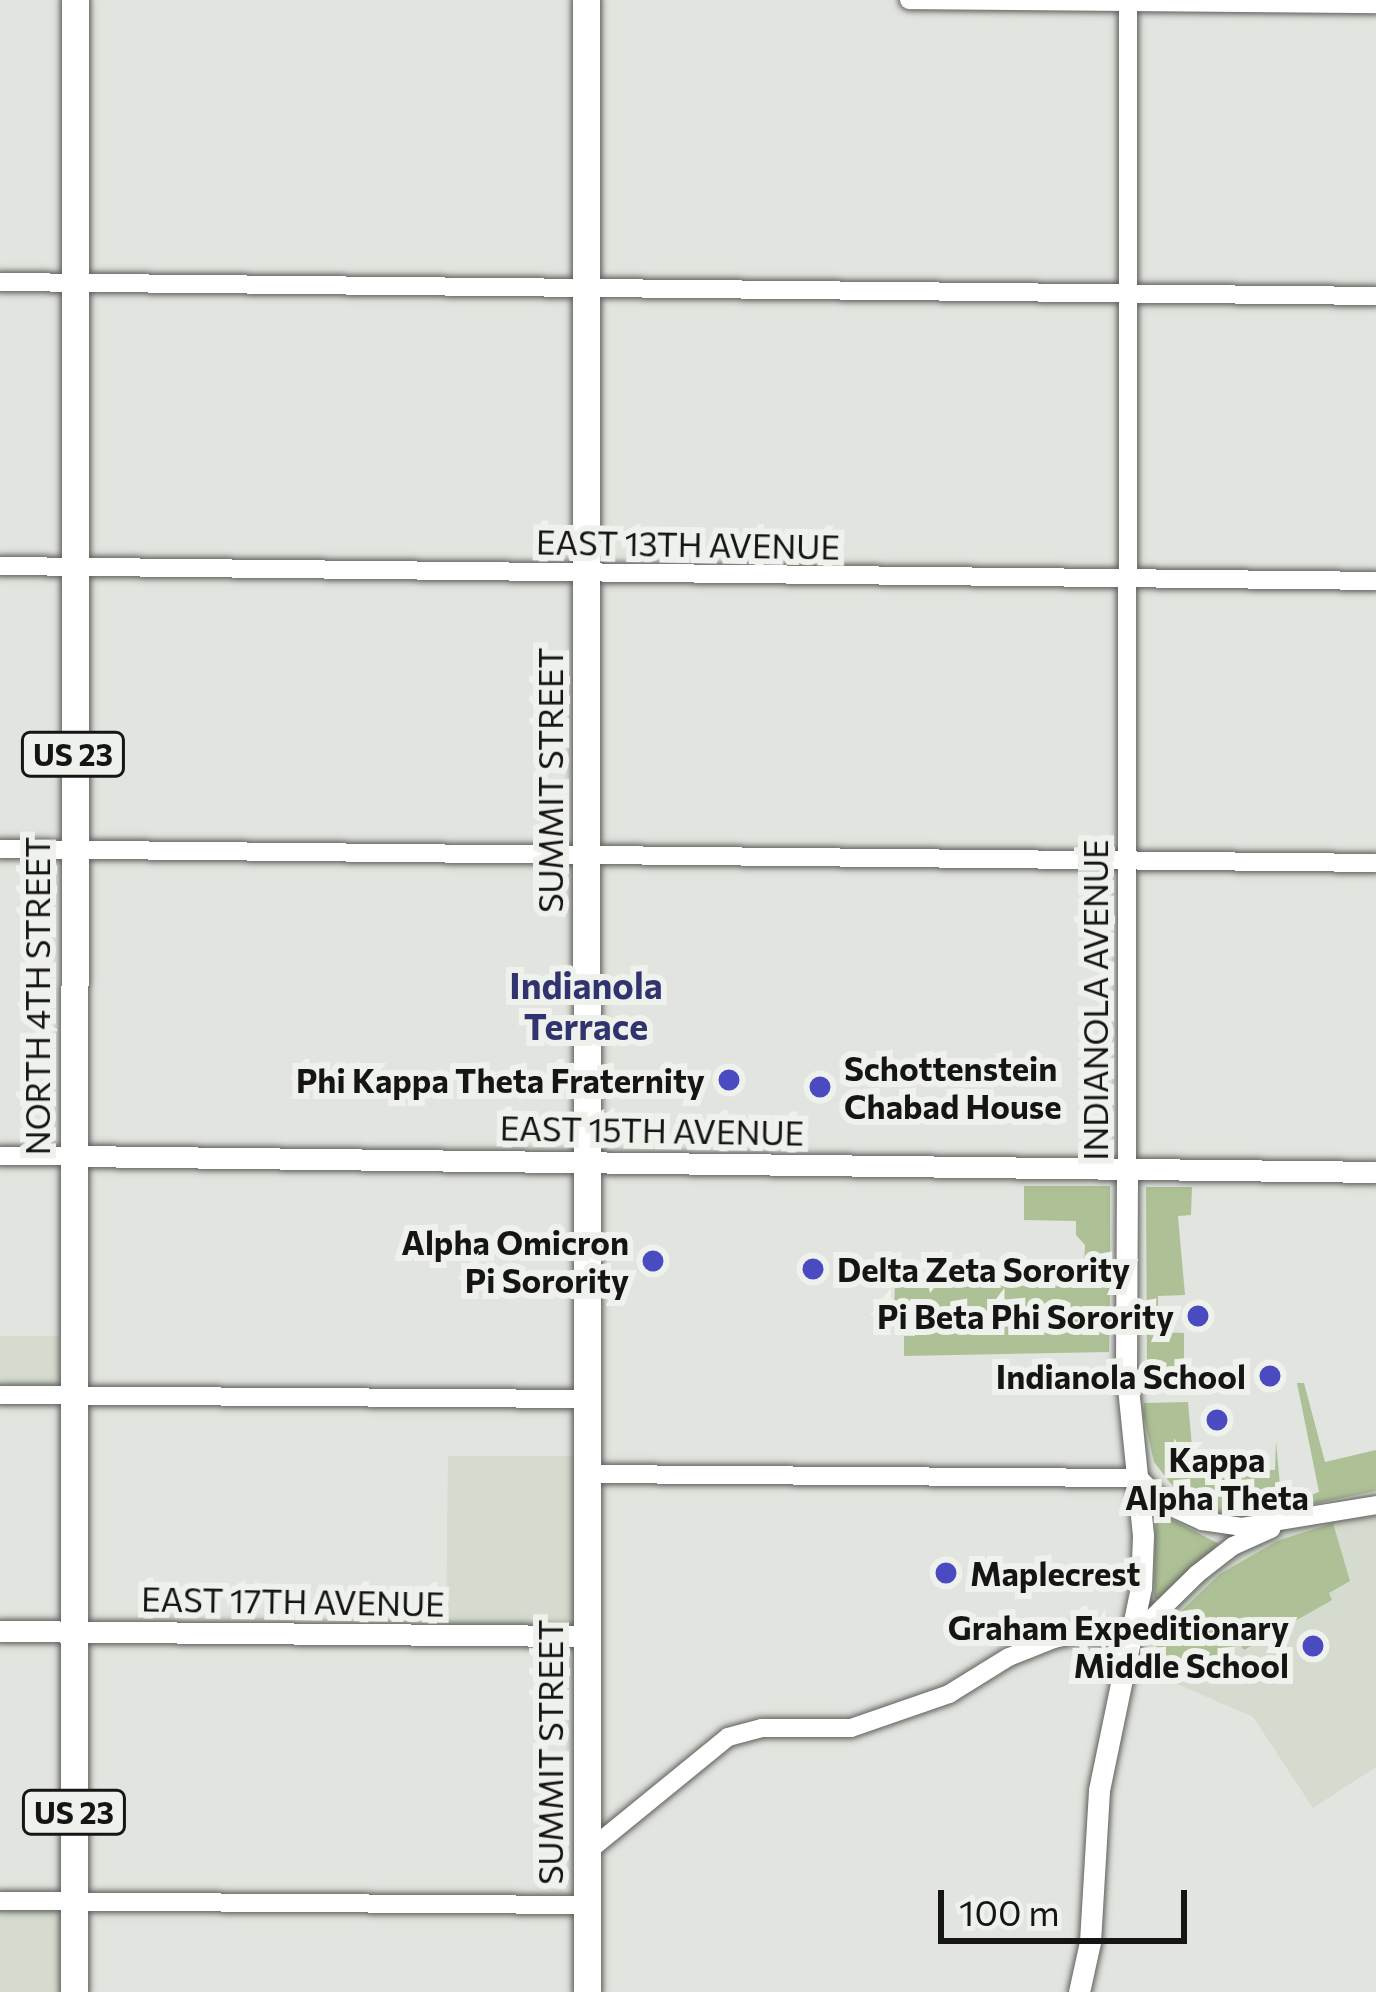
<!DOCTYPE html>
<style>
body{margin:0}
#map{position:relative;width:1376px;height:1992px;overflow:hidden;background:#e2e4df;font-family:Commissioner,sans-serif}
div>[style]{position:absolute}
.built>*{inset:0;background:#d5dbcf}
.green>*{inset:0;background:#aec196}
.roads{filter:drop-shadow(0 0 3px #5e605b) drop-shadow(0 0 3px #5e605b)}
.minor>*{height:18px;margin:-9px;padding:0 9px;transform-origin:9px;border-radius:9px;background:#fff}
.tertiary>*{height:21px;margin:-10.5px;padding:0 10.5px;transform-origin:10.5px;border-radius:10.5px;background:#fff}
.primary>*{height:27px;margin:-13.5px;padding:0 13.5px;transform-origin:13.5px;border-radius:13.5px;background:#fff}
.dots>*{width:33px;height:33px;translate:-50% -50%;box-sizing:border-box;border:6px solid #eff1ec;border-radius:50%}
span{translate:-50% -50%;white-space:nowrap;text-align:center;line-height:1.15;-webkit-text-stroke:12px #eff1ec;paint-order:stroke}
.shield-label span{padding:3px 9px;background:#eff1ec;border:3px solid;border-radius:9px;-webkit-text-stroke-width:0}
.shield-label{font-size:30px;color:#151614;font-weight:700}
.street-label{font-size:33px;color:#151614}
.poi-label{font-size:33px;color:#151614;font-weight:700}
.left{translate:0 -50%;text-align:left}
.right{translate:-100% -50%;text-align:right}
.neighbourhood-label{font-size:36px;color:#30336e;font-weight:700}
.scale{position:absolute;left:938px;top:1890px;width:249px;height:54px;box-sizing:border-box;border:6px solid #151614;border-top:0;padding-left:15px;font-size:36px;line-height:42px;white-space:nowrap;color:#151614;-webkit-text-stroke:9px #eff1ec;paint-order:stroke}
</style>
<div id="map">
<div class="built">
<div style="clip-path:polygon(0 1336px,69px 1336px,69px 1390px,0 1390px)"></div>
<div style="clip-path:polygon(448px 1456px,592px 1456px,591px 1642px,446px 1642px)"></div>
<div style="clip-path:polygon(1376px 1505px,1376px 1767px,1313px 1808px,1253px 1717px,1126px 1662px,1133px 1637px,1197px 1574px,1283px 1524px)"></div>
<div style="clip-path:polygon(0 1906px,66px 1906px,69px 1992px,0 1992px)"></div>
</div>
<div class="green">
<div style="clip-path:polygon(1024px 1186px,1110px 1186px,1110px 1277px,1056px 1272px,1084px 1272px,1085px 1245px,1076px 1235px,1076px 1221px,1024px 1220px)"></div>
<div style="clip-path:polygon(1146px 1187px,1192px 1187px,1191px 1215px,1178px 1216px,1185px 1295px,1158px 1296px,1158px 1332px,1184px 1333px,1184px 1370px,1147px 1370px)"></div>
<div style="clip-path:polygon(895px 1284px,1110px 1286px,1109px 1352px,904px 1356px,904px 1336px,915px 1336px,915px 1310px,894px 1309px)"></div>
<div style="clip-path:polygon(1297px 1383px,1304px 1383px,1325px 1462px,1376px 1450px,1376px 1491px,1313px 1504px,1311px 1495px,1319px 1492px)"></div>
<div style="clip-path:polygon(1188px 1402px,1194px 1469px,1275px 1470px,1276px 1441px,1281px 1496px,1297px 1499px,1299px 1507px,1243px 1519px,1203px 1510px,1182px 1498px,1154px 1462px,1143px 1413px,1144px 1403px)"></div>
<div style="clip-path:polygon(1156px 1511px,1219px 1544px,1158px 1600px,1154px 1598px)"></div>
<div style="clip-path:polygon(1333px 1523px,1350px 1581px,1329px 1593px,1332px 1600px,1244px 1650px,1239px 1643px,1176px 1681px,1143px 1666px,1176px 1616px,1220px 1574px,1277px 1541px)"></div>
</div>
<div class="roads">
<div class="minor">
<div style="left:909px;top:0;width:467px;rotate:0.5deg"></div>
<div style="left:0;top:282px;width:1376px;rotate:0.58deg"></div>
<div style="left:0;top:566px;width:1376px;rotate:0.62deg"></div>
<div style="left:0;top:849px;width:1376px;rotate:0.58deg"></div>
<div style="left:0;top:1156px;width:74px"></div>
<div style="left:1127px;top:1169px;width:1167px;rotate:-89.95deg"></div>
<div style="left:0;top:1395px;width:587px;rotate:0.39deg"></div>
<div style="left:587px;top:1474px;width:552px;rotate:0.42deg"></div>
<div style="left:1139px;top:1478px;width:37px;rotate:45deg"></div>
<div style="left:1165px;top:1504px;width:41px;rotate:24.7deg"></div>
<div style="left:1202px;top:1521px;width:40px;rotate:8.5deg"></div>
<div style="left:1242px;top:1527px;width:136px;rotate:-9.3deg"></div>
<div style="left:587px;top:1852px;width:182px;rotate:-39.2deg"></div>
<div style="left:728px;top:1737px;width:35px;rotate:-15deg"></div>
<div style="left:762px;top:1728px;width:89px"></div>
<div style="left:851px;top:1728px;width:104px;rotate:-19.1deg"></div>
<div style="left:949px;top:1694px;width:70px;rotate:-31.7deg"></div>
<div style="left:1009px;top:1657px;width:48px;rotate:-21.8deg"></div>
<div style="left:1054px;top:1639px;width:25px;rotate:-12deg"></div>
<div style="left:1078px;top:1634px;width:55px;rotate:3.1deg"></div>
<div style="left:1133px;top:1637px;width:90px;rotate:-44.5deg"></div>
<div style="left:1197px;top:1574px;width:46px;rotate:-37.9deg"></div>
<div style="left:1233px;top:1546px;width:42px;rotate:-24.1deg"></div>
<div style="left:0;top:1901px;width:586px;rotate:0.39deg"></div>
</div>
<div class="tertiary">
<div style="left:74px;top:1156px;width:1302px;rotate:0.7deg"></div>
<div style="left:0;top:1631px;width:586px;rotate:0.49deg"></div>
<div style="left:1079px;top:1992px;width:51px;rotate:-77.6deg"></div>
<div style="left:1090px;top:1942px;width:152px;rotate:-86.6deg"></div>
<div style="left:1099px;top:1790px;width:206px;rotate:-78.3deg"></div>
<div style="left:1141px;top:1588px;width:53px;rotate:-87.8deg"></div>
<div style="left:1143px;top:1535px;width:168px;rotate:-95.8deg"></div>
<div style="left:1126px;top:1368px;width:199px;rotate:-89.7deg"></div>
</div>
<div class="primary">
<div style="left:586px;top:0;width:1992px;rotate:89.97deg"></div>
<div style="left:74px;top:1992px;width:1992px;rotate:-89.97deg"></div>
</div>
</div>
<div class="dots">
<div style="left:729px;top:1080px;background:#4b4bc1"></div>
<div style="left:820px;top:1087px;background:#4b4bc1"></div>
<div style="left:653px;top:1261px;background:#4b4bc1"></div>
<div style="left:813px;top:1269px;background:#4b4bc1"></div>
<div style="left:1198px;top:1316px;background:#4b4bc1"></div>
<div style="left:1270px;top:1376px;background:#4b4bc1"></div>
<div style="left:1217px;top:1420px;background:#4b4bc1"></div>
<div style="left:946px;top:1573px;background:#4b4bc1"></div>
<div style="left:1313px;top:1646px;background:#4b4bc1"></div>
</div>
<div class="shield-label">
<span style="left:73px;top:754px">US 23</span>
<span style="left:74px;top:1812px">US 23</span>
</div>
<div class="street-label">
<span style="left:688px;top:544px;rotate:1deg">EAST 13TH AVENUE</span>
<span style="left:550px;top:780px;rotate:-90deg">SUMMIT STREET</span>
<span style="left:37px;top:996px;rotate:-90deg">NORTH 4TH STREET</span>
<span style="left:1095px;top:1000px;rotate:-90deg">INDIANOLA AVENUE</span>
<span style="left:652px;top:1130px;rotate:1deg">EAST 15TH AVENUE</span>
<span style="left:293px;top:1601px;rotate:1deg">EAST 17TH AVENUE</span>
<span style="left:550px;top:1752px;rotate:-90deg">SUMMIT STREET</span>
</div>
<div class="poi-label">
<span class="left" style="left:844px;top:1087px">Schottenstein<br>Chabad House</span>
<span class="right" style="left:705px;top:1080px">Phi Kappa Theta Fraternity</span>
<span class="right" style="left:629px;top:1261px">Alpha Omicron<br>Pi Sorority</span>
<span class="left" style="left:837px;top:1269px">Delta Zeta Sorority</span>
<span class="right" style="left:1174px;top:1316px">Pi Beta Phi Sorority</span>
<span class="right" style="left:1246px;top:1376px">Indianola School</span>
<span style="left:1217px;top:1478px">Kappa<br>Alpha Theta</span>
<span class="left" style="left:970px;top:1573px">Maplecrest</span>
<span class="right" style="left:1289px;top:1646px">Graham Expeditionary<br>Middle School</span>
</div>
<div class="neighbourhood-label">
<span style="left:586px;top:1005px">Indianola<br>Terrace</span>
</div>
<div class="scale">100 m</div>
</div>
